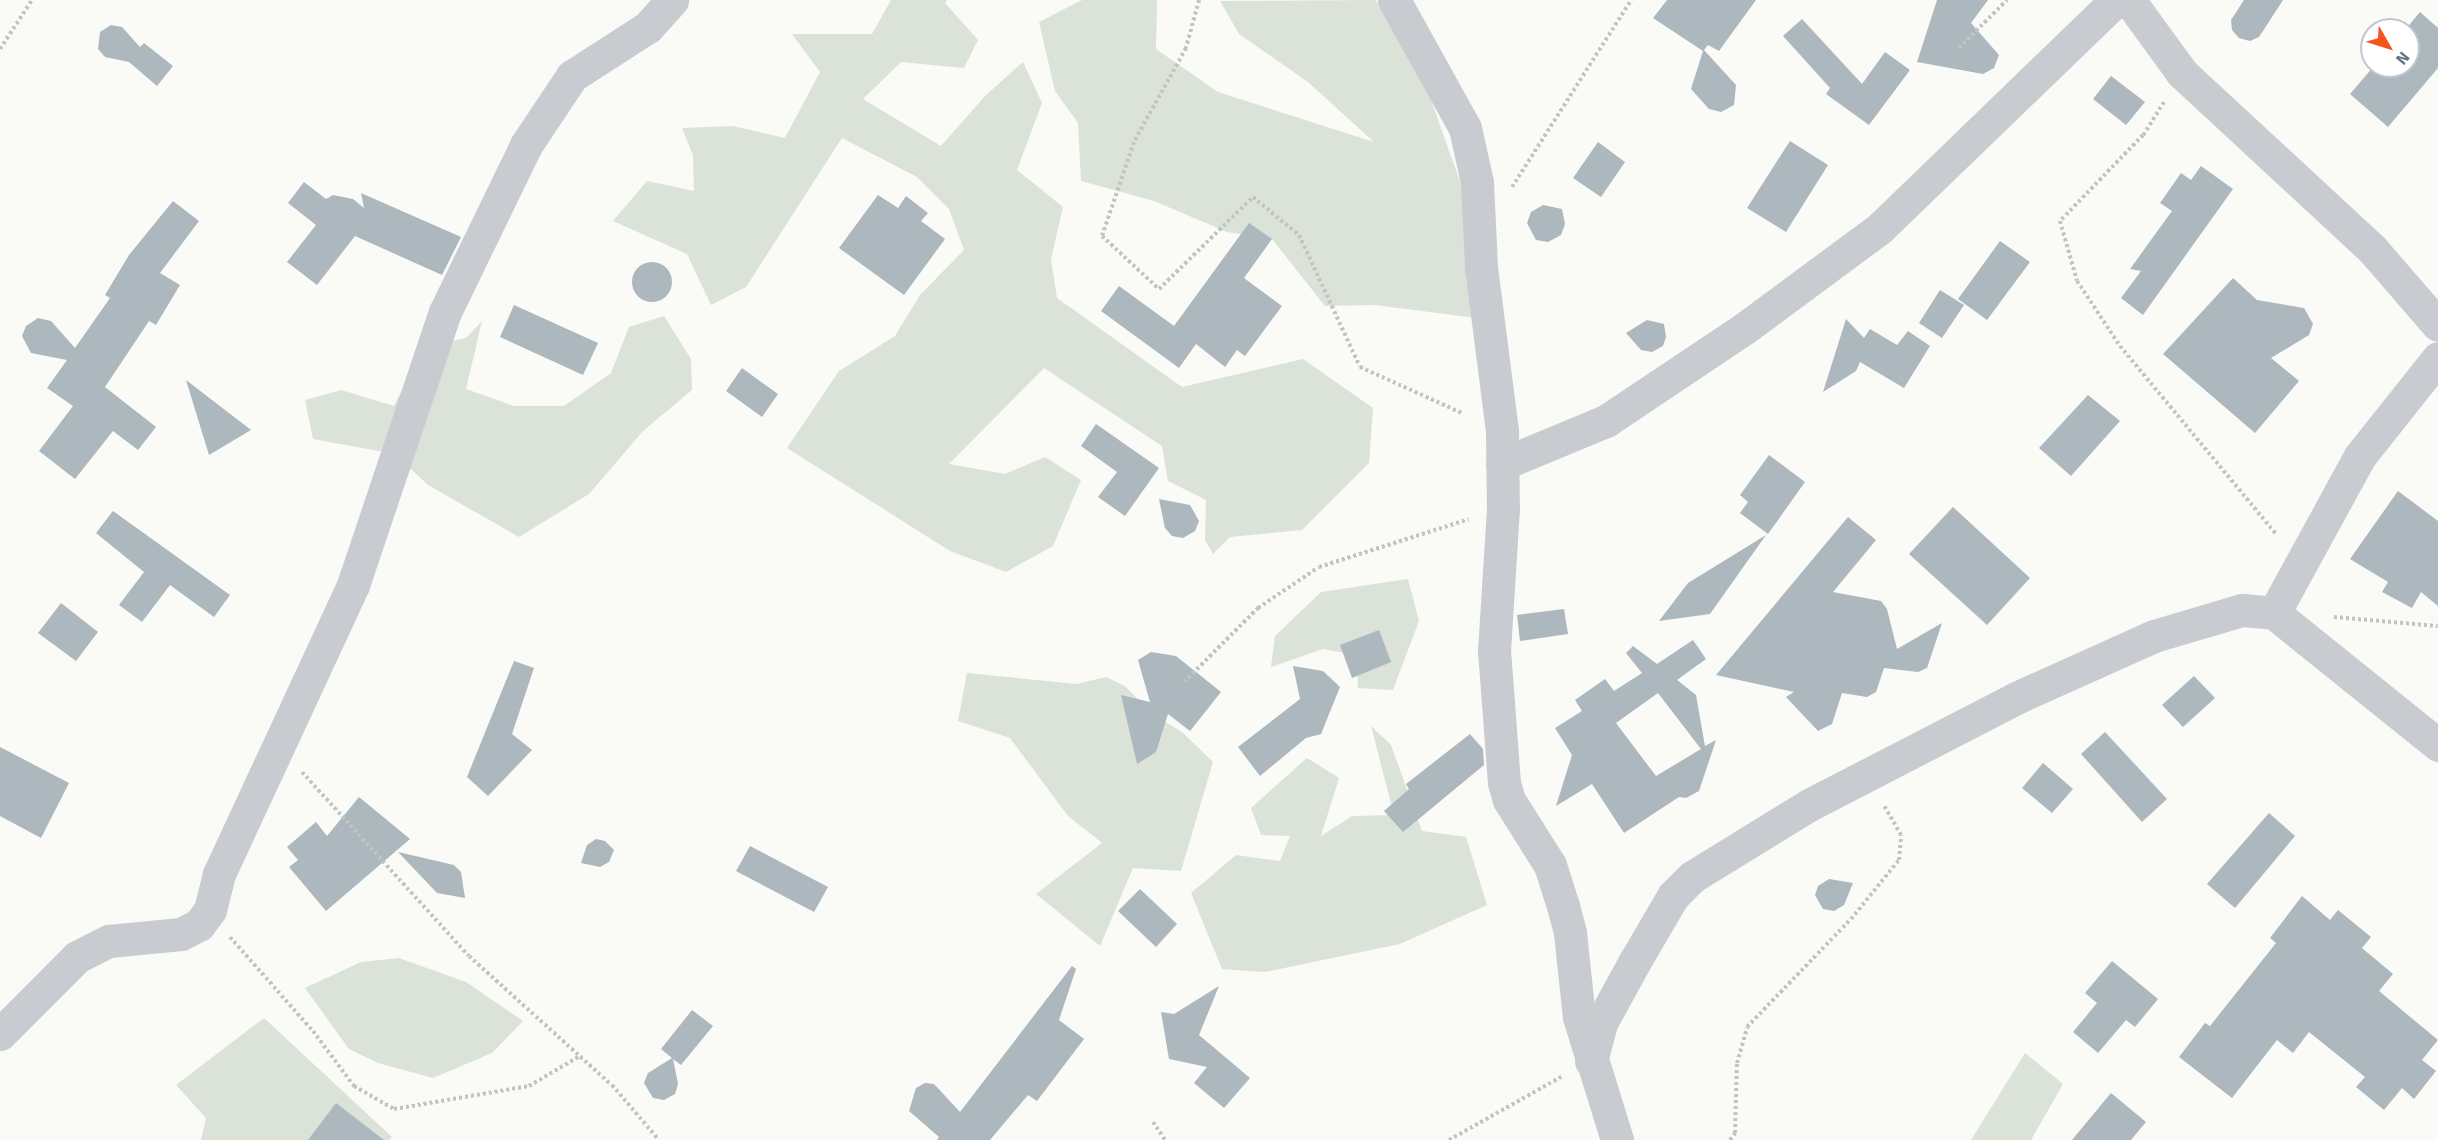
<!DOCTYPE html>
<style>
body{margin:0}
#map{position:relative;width:2438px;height:1140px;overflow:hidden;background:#fafaf7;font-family:Signika,sans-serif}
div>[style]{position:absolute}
.green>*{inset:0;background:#dbe2d8}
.building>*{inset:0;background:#adb7be}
.round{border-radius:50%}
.path>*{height:4px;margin-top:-2px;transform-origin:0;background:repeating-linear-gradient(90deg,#c1c4c6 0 3px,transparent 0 6px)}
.minor>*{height:33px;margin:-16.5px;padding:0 16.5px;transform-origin:16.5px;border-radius:16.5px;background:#c8ccd0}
span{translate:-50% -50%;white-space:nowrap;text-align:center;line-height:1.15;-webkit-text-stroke:6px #fff;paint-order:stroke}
.north{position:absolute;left:2360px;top:18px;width:60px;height:60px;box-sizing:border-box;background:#fff;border:2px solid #c0c8cf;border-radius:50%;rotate:129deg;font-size:16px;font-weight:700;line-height:24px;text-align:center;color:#627586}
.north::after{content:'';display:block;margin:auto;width:21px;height:27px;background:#f5541c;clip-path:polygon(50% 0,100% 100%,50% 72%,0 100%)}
</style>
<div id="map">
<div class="green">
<div style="clip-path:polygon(891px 0,947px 0,945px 3px,978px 40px,964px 68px,901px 62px,863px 99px,941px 146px,985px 96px,1023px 62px,1042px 103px,1017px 170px,1063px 207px,1051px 259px,1057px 298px,1182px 387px,1303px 359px,1373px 408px,1369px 463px,1302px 530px,1230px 537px,1213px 554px,1205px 540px,1206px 500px,1168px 481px,1162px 446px,1044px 368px,949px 464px,1005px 474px,1045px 457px,1081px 480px,1053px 546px,1006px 572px,950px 551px,787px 448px,839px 371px,895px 336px,920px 295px,964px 250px,949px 209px,917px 177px,842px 138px,746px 287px,711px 305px,687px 254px,613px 221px,647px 181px,694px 191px,693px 155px,682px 128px,733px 126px,785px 138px,820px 72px,792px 34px,872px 34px)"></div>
<div style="clip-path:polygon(1082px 0,1157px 0,1156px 49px,1218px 92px,1374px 142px,1308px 82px,1239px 34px,1220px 1px,1376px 0,1431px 100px,1471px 212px,1476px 318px,1375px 305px,1325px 306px,1272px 239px,1227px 232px,1154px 201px,1081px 181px,1078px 123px,1055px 91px,1039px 22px)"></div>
<div style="clip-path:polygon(664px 316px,691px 359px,692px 390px,643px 431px,589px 494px,519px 537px,428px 485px,395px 454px,313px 439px,305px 400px,341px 390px,394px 406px,423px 348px,466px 338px,482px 321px,466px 389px,514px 406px,564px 406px,611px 373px,629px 327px)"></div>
<div style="clip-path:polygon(1408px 579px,1419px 621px,1393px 690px,1358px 688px,1357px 655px,1323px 649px,1271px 667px,1275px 636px,1321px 592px)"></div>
<div style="clip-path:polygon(967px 673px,1077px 684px,1106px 677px,1125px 686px,1152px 714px,1182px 732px,1213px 762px,1181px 871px,1133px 868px,1100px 946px,1036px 894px,1102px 843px,1068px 816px,1010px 738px,958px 721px)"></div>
<div style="clip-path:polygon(1371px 726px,1391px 745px,1422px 831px,1466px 837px,1487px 905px,1400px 944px,1265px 972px,1222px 969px,1191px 893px,1236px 855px,1280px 861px,1290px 836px,1261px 835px,1251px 808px,1307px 758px,1339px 778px,1321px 836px,1352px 816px,1394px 815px)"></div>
<div style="clip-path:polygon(399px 958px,466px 982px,523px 1021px,492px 1053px,433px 1078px,378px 1063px,349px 1049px,305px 988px,361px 962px)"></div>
<div style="clip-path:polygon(264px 1018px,392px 1137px,389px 1140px,201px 1140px,206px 1118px,176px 1085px)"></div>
<div style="clip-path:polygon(2025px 1053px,2063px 1084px,2031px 1140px,1971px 1140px)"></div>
</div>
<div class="building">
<div style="clip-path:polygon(1667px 0,1756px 0,1719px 51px,1708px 45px,1704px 50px,1736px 85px,1734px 105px,1721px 112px,1709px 109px,1691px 89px,1703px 51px,1653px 18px)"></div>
<div style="clip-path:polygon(1937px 0,1988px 0,1971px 23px,1999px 55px,1994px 68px,1983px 74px,1917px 62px)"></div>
<div style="clip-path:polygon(2244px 0,2283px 0,2259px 37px,2250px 41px,2239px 38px,2232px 30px,2231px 20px)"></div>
<div style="clip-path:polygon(2420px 12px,2438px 28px,2438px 68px,2388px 127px,2350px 94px,2374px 66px,2408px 66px,2408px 30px,2405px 30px)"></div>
<div style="clip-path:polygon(1802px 19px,1862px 84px,1885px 52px,1910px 70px,1869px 125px,1826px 94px,1830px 88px,1783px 36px)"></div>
<div style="clip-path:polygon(111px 25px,122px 27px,140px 47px,144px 43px,173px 66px,157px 86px,129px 62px,105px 57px,98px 49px,100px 32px)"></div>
<div style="clip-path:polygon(2111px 76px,2145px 102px,2126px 125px,2093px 99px)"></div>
<div style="clip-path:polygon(1790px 141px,1828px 165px,1786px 232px,1747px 208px)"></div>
<div style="clip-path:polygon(1598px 142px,1625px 162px,1601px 197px,1573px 178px)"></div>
<div style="clip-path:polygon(2201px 166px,2233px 189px,2143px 315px,2121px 298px,2141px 271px,2130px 269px,2172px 211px,2160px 203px,2181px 173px,2191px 180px)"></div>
<div style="clip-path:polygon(304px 182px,326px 199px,333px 195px,353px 199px,364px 208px,361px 193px,461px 237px,442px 275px,355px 236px,317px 285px,287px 262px,316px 225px,288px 203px)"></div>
<div style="clip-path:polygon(878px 195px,898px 208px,906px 196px,928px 213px,921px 221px,945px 239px,904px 295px,839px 248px)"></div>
<div style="clip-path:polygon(173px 201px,199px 221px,160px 273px,180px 285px,156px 325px,149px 321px,105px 387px,156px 427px,138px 450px,113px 431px,75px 479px,39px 451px,73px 406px,47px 388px,67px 360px,31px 353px,22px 336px,26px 326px,38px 318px,51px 321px,75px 348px,110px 298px,105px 295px,129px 255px)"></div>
<div style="clip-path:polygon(1543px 205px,1562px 209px,1565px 224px,1561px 235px,1548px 242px,1536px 240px,1527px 223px,1531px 212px)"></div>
<div style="clip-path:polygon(1249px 223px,1272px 239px,1244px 278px,1282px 306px,1245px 356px,1237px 350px,1225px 367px,1196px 344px,1179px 368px,1101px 311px,1119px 286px,1174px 326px)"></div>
<div style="clip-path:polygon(2000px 241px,2030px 262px,1987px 320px,1958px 299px)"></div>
<div class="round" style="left:632px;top:262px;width:40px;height:40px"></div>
<div style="clip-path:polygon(2233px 278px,2257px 300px,2304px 308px,2313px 324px,2309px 335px,2271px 358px,2299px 381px,2255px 433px,2163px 354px)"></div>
<div style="clip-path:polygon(1940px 290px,1964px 305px,1942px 338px,1919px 323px)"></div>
<div style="clip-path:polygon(514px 305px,598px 343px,583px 375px,500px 337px)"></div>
<div style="clip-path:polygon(1846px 319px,1864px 338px,1870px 329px,1897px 345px,1908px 331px,1930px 346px,1904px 388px,1860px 362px,1856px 371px,1823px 392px)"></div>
<div style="clip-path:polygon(1647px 320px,1664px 324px,1666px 337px,1663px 346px,1652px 352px,1641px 350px,1626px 333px)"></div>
<div style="clip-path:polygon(742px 368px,778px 394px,762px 417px,726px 391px)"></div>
<div style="clip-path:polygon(186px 380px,251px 430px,209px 455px)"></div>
<div style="clip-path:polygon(2088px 395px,2120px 421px,2071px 476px,2039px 448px)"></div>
<div style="clip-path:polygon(1096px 424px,1159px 468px,1125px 516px,1098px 497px,1117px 472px,1081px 446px)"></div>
<div style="clip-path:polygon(1769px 455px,1805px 482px,1768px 534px,1740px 513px,1748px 502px,1740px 495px)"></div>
<div style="clip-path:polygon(2398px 491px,2438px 521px,2438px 606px,2421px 592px,2412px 608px,2382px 592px,2388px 582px,2350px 559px)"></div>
<div style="clip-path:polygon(1159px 499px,1190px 505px,1199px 521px,1195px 531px,1183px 538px,1172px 536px,1165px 528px)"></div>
<div style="clip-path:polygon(1953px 507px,2030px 578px,1987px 625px,1909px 554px)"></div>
<div style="clip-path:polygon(113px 511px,230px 595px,214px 617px,170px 585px,142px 622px,119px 605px,144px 572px,96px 533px)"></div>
<div style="clip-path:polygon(1848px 517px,1876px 540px,1833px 592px,1881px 601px,1887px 609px,1897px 649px,1942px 623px,1927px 668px,1918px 672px,1884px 668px,1876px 692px,1867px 697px,1842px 693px,1832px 724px,1818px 731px,1786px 697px,1794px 692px,1716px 675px)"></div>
<div style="clip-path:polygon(1766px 535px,1710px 614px,1659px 621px,1688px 583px)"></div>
<div style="clip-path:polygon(61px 603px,98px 632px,76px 661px,38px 633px)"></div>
<div style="clip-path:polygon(1564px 609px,1568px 634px,1520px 641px,1517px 615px)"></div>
<div style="clip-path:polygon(1379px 630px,1391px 662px,1352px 678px,1340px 645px)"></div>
<div style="clip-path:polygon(evenodd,1693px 640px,1706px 659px,1677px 680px,1696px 695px,1705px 746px,1716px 740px,1699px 791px,1686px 798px,1679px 797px,1624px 833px,1592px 784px,1556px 806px,1572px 755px,1555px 728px,1582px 711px,1575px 700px,1605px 679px,1614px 691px,1642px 673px,1626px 653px,1633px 646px,1657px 664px,1693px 640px,1658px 693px,1701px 749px,1656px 776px,1616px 723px,1658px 693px)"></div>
<div style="clip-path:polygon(1151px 652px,1176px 656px,1221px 692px,1190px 731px,1168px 714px,1156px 752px,1137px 764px,1121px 695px,1150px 702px,1138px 660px)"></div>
<div style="clip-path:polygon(514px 661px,534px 668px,512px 734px,532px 750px,488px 796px,467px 777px)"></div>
<div style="clip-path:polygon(1293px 666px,1323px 671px,1340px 687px,1321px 734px,1306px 738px,1260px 776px,1238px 747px,1300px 699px)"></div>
<div style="clip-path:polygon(2194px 676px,2215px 698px,2183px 727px,2162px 705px)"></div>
<div style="clip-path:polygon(2105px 732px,2167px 799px,2142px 822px,2081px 754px)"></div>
<div style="clip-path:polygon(1470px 734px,1483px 749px,1484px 765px,1403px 832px,1384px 811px,1409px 789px,1406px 784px)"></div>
<div style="clip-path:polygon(0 747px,69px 783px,41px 838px,0 816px)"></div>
<div style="clip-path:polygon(2043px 763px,2073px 789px,2052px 813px,2022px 788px)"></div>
<div style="clip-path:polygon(359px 797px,410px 839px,326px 911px,289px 867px,298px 860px,287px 847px,316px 822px,327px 836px)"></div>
<div style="clip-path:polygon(2269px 813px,2295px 836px,2235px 908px,2207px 884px)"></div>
<div style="clip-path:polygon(596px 839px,605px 841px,614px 850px,609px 862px,600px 867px,581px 863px,587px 845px)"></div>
<div style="clip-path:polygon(750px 846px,828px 887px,814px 912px,736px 871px)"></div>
<div style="clip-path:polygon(398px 852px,454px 865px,461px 872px,465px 898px,437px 893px)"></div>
<div style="clip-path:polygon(1829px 879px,1853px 883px,1844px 905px,1834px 911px,1823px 909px,1815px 895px,1818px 886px)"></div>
<div style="clip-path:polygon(1140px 889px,1177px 924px,1156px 947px,1118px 911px)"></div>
<div style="clip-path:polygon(2302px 896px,2330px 920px,2338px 910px,2371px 937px,2362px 948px,2393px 974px,2379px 991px,2438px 1040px,2422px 1060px,2436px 1071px,2414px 1099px,2402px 1088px,2384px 1110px,2356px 1087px,2365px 1077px,2309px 1032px,2293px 1053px,2277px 1040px,2232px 1098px,2179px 1057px,2205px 1023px,2210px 1026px,2276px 943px,2270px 938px)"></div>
<div style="clip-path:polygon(2112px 961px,2158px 999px,2135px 1027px,2126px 1020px,2098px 1053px,2073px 1032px,2097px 1003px,2085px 993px)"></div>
<div style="clip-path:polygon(1072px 966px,1076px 969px,1059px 1020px,1084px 1039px,1037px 1101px,1028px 1095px,990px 1140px,937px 1140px,939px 1137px,909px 1111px,916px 1088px,925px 1083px,934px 1084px,960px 1112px)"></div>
<div style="clip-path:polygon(1219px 986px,1199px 1035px,1250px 1078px,1224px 1108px,1194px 1083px,1207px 1067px,1169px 1059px,1161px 1012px,1174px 1014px)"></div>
<div style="clip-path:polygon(692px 1010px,713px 1026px,681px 1065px,673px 1059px,678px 1084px,675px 1094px,664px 1100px,653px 1098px,644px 1083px,648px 1073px,672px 1058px,661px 1049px)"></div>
<div style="clip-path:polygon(2111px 1093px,2146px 1122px,2131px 1140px,2072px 1140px)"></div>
<div style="clip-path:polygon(336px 1103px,384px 1140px,308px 1140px)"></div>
</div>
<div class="path">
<div style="left:1199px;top:0;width:50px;rotate:105.2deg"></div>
<div style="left:1186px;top:48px;width:107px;rotate:119deg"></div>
<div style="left:1134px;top:142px;width:99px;rotate:108.8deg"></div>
<div style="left:1102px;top:236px;width:78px;rotate:42.9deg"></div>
<div style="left:1159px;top:289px;width:132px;rotate:-44.4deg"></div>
<div style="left:1253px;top:197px;width:60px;rotate:39.6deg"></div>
<div style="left:1299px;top:235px;width:145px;rotate:65.2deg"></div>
<div style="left:1360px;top:367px;width:114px;rotate:24.3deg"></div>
<div style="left:1959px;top:48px;width:68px;rotate:-45deg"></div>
<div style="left:0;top:49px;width:59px;rotate:-56.9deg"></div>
<div style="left:2164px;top:102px;width:39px;rotate:122deg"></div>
<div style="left:2143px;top:135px;width:120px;rotate:134deg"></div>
<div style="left:2060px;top:221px;width:62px;rotate:74.2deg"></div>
<div style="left:2077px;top:281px;width:78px;rotate:56.5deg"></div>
<div style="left:2120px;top:346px;width:246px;rotate:50.3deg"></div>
<div style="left:1512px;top:187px;width:222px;rotate:-57.5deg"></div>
<div style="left:2334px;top:617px;width:104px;rotate:4.9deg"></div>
<div style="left:1184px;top:682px;width:105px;rotate:-45deg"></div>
<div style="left:1258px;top:608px;width:73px;rotate:-33.9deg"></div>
<div style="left:1319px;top:567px;width:157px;rotate:-17.7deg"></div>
<div style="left:302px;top:772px;width:248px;rotate:47.8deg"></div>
<div style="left:469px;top:956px;width:193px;rotate:42.1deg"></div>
<div style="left:612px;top:1085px;width:72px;rotate:49.5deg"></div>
<div style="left:230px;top:937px;width:125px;rotate:48.6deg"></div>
<div style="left:313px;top:1031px;width:69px;rotate:53.3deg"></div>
<div style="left:354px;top:1086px;width:46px;rotate:29.9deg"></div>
<div style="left:394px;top:1109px;width:137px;rotate:-9.7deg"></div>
<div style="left:529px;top:1086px;width:59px;rotate:-30.5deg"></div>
<div style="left:1153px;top:1122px;width:22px;rotate:56deg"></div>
<div style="left:1449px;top:1140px;width:129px;rotate:-29.4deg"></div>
<div style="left:1730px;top:1140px;width:9px;rotate:-54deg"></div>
<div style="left:1735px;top:1133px;width:70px;rotate:-88.4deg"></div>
<div style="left:1737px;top:1063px;width:37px;rotate:-74deg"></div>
<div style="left:1747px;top:1027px;width:150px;rotate:-46.1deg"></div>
<div style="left:1851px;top:919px;width:76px;rotate:-50.9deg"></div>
<div style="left:1899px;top:860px;width:25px;rotate:-85deg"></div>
<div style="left:1901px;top:835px;width:34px;rotate:-120deg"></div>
</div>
<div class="minor">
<div style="left:1394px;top:0;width:146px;rotate:61deg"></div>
<div style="left:1465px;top:128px;width:55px;rotate:77.5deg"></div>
<div style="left:1477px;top:182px;width:85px;rotate:87.3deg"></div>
<div style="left:1481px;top:267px;width:165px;rotate:82.7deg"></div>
<div style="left:1502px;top:431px;width:77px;rotate:89.3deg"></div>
<div style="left:1503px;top:508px;width:142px;rotate:93.6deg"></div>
<div style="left:1494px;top:650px;width:133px;rotate:85.7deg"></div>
<div style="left:1504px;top:783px;width:18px;rotate:74deg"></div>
<div style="left:1509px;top:800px;width:77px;rotate:57.8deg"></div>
<div style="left:1550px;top:865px;width:43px;rotate:72.4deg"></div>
<div style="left:1563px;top:906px;width:28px;rotate:75deg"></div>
<div style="left:1570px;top:933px;width:84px;rotate:83.9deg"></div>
<div style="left:1579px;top:1017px;width:129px;rotate:72.8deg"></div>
<div style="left:2129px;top:0;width:90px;rotate:54deg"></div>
<div style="left:2182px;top:73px;width:260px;rotate:42.8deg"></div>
<div style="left:2373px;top:250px;width:99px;rotate:49.1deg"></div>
<div style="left:1502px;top:464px;width:113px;rotate:-22.5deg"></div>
<div style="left:1606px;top:421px;width:167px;rotate:-33.8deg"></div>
<div style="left:1745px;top:328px;width:167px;rotate:-36.5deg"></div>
<div style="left:1879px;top:229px;width:330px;rotate:-44deg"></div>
<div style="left:2274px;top:613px;width:179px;rotate:-61.3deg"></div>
<div style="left:2360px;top:456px;width:125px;rotate:-51.5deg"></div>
<div style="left:0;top:1034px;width:109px;rotate:-45deg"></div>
<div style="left:77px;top:957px;width:36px;rotate:-27deg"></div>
<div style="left:109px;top:941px;width:72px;rotate:-5.6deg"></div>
<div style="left:181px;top:934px;width:20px;rotate:-27deg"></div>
<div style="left:199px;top:925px;width:19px;rotate:-54deg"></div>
<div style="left:210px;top:910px;width:37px;rotate:-76deg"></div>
<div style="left:219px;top:874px;width:319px;rotate:-65.1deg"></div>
<div style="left:353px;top:585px;width:288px;rotate:-71.4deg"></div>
<div style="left:445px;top:312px;width:186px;rotate:-64.1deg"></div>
<div style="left:526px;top:145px;width:83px;rotate:-56.3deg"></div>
<div style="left:572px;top:76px;width:90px;rotate:-32.8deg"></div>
<div style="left:648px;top:27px;width:36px;rotate:-48deg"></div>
<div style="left:1591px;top:1061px;width:39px;rotate:-75deg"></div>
<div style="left:1601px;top:1023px;width:71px;rotate:-61.3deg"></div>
<div style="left:1635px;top:961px;width:75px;rotate:-59.7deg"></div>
<div style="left:1673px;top:896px;width:27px;rotate:-45deg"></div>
<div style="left:1692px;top:877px;width:137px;rotate:-31.6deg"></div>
<div style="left:1809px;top:805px;width:233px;rotate:-27.3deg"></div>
<div style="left:2016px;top:698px;width:151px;rotate:-24.2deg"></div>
<div style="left:2154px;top:636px;width:92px;rotate:-16.5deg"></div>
<div style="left:2242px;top:610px;width:32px;rotate:5deg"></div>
<div style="left:2274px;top:613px;width:211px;rotate:38.8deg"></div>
</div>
<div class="north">N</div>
</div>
